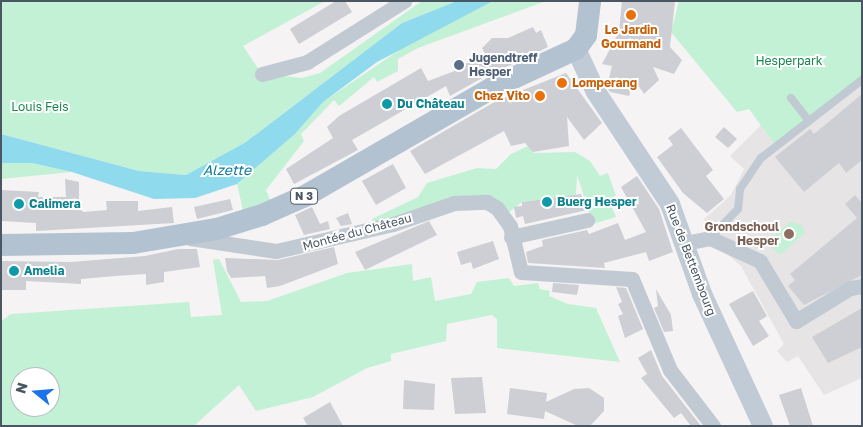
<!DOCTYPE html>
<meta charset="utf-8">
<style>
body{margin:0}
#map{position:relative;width:863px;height:427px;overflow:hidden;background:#f5f3f3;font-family:"Golos Text",sans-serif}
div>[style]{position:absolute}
.education>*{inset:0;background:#e6e4e5}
.green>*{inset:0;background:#c3f1d5}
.water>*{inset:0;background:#90daee}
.building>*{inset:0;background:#cdcfd5}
.lane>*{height:8px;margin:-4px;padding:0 4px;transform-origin:4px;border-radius:4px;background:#c1cad2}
.street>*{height:15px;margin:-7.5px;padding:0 7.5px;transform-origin:7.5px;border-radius:7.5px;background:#c1cad2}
.secondary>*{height:20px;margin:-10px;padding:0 10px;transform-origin:10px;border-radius:10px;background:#c1cbd6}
.primary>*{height:22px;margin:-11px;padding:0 11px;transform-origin:11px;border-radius:11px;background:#b3c2d1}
.dots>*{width:14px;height:14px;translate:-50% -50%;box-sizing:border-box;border:2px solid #fff;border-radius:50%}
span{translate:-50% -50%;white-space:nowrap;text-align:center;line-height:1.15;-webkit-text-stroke:4px #fff;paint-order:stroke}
.shield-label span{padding:1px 4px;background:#fff;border:1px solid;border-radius:4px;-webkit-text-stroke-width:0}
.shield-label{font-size:11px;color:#4a5661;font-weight:700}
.food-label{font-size:12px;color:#c56008;font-weight:700}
.left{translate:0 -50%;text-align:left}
.right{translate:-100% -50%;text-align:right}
.service-label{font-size:12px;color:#4e5e75;font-weight:700}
.park-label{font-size:12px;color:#17864f}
.culture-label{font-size:12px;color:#0d838f;font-weight:700}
.education-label{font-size:12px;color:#785e54;font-weight:700}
.street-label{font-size:12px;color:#4a5661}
.water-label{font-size:14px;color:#0c7c9b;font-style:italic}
.frame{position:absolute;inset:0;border:2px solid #4a5661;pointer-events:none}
.north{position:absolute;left:10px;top:367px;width:50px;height:50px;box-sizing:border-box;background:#fff;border:1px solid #b7bbc0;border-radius:50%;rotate:287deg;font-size:14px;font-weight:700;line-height:20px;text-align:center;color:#4a5661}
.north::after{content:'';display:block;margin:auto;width:18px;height:22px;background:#1a73e8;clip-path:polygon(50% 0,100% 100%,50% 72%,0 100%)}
</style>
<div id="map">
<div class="education">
<div style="clip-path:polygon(862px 80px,862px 378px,824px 395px,798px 356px,787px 362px,777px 351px,784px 344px,741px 266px,721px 249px,726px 238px,707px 230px,704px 219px,731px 195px,744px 169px,730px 156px,761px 125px,776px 146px)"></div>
</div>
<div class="green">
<div style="clip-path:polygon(1px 1px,325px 1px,243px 46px,262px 74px,302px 78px,320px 73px,422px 1px,457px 1px,402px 23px,246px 142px,186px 175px,139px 171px,1px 134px)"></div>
<div style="clip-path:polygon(493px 1px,546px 1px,418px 48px,398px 59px,398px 71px,377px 82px,374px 77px,339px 106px,334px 100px,301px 134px,304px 141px,266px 190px,270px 200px,243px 210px,237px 184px,295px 134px,323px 102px,417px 38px)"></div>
<div style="clip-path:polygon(679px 1px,862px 1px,862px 80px,776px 146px,749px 109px,737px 112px,671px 32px)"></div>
<div style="clip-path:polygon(528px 146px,534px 153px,575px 152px,590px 161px,600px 176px,608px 173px,616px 196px,608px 198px,616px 217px,593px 224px,577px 175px,576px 195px,522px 202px,508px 213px,488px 197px,374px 224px,372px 219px,418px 197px,427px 183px,477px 168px,496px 169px,511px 154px)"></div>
<div style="clip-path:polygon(1px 163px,32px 163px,72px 172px,1px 179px)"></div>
<div style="clip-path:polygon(790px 222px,802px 225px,805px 233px,780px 255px,769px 245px,771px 238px)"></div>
<div style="clip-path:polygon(evenodd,219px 259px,241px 302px,267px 301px,347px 273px,412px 264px,413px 281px,431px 277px,435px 301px,471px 294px,477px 282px,509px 278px,514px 286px,538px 283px,540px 289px,550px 291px,549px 296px,568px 304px,596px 308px,620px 362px,497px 348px,497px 319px,492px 315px,447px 324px,446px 341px,391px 354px,391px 361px,367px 368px,313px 397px,256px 411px,239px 385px,194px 426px,1px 426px,1px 321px,11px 314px,189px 302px,191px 317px,222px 315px,213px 260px,219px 259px,20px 377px,50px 377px,50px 407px,20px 407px,20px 377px)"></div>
</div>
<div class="water">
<div style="clip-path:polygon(457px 1px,493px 1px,377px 62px,323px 102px,295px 134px,237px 184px,195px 198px,154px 199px,72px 172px,32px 163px,1px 163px,1px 134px,139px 171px,186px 175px,246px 142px,402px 23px)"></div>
</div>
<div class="building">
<div style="clip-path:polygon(336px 1px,345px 1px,352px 12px,299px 44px,290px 29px)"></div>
<div style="clip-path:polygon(622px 1px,675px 1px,670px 47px,682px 60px,674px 74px,653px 67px,659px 80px,644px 94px,634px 79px,629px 96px,610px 92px,607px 87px,612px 66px,602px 64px,619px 32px)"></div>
<div style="clip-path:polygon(533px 27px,536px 33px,541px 30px,548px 47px,496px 72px,480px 66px,484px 77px,450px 96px,446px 86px,352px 140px,358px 150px,294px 184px,286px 169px,333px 138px,327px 127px,339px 116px,421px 68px,428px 81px,460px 69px,459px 66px,486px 56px,482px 48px,492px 38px,508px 38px)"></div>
<div style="clip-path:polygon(566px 73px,602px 123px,584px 140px,567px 117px,569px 146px,533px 152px,525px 143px,511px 146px,504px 131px,425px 174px,410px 151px,498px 100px)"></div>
<div style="clip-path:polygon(862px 94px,862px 160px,846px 173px,839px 163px,804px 192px,775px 157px,810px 129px,814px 134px)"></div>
<div style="clip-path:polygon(724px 127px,737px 139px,728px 148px,715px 137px)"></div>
<div style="clip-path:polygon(681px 128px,713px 170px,706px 176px,724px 199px,707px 213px,683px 193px,657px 157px,673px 145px,668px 138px)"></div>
<div style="clip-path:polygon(393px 164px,406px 188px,376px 205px,362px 181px)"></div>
<div style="clip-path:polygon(637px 176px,659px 209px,673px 252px,649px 261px,646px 252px,604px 263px,605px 268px,528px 263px,526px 252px,543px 246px,542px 240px,587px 230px,589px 234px,618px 223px,625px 240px,646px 232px,621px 187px)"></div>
<div style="clip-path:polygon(65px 179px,79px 182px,79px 206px,83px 212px,107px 210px,106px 201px,138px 201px,138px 211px,172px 207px,174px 223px,36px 231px,36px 223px,1px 221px,1px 190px,39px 192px,38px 197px,66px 197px)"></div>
<div style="clip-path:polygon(581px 194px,587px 210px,525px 224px,523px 216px,516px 218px,514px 207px,522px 206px,522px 202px)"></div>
<div style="clip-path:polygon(855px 195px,862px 203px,862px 275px,804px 305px,788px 286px,795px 280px,790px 274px,857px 218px,845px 204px)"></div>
<div style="clip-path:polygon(230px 199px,233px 210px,197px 219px,194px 207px)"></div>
<div style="clip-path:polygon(312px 207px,320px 224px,328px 221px,330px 229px,304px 235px,295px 215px)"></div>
<div style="clip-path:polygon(348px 213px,352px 224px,341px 226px,336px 218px)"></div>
<div style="clip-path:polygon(429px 221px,437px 235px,365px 270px,355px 252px)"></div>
<div style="clip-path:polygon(493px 241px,499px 259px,473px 269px,471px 262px,461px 265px,457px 252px)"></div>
<div style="clip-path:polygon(334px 247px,338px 264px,280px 286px,267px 288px,265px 276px,231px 278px,227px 271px,225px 258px,278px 260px)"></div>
<div style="clip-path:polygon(178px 249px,197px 249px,200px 267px,164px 272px,164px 282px,146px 285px,146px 274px,115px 276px,81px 279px,81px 284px,26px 281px,26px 290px,1px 290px,1px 261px,71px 262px,145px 256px)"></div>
<div style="clip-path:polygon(553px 283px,579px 285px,577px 295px,552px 292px)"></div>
<div style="clip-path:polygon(616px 287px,626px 288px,643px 329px,625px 338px,618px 316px,623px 314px,618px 304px,622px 302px)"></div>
<div style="clip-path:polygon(656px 289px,671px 315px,673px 331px,664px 332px,654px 308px,658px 306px)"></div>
<div style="clip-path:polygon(753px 291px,767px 316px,759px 321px,769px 336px,753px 346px,729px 304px)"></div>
<div style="clip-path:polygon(862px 308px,862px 347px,828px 363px,812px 337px)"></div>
<div style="clip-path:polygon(651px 350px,662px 376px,701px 426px,691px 426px,681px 413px,674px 418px,641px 378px,647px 374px,638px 358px)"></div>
<div style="clip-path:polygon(482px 377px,486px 413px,455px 414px,451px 378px)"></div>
<div style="clip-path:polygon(404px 380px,435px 384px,434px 410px,403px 409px)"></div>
<div style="clip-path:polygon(510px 388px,547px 393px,546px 402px,574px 389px,589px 388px,604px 398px,604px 411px,590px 426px,578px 426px,545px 411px,544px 419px,507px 414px)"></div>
<div style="clip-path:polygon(801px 388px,813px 426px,790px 426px,779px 395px)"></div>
<div style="clip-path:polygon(330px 402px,343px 426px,308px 426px,303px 418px)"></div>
</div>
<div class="lane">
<div style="left:791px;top:98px;width:29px;rotate:52deg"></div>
<div style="left:710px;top:238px;width:40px;rotate:-46deg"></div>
<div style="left:738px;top:209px;width:20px;rotate:-84deg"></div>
<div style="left:740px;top:189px;width:37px;rotate:-56deg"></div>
<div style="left:761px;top:158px;width:128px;rotate:-37.7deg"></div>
</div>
<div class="street">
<div style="left:262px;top:74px;width:47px;rotate:-14.9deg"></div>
<div style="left:307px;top:62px;width:115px;rotate:-32.2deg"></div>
<div style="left:511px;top:237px;width:78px;rotate:-12.6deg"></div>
<div style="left:190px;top:238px;width:87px;rotate:8.6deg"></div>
<div style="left:276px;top:251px;width:120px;rotate:-13deg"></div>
<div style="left:393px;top:224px;width:65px;rotate:-19deg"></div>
<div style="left:454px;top:203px;width:33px;rotate:-2deg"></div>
<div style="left:487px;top:202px;width:12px;rotate:31deg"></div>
<div style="left:497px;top:208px;width:22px;rotate:54deg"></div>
<div style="left:510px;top:226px;width:47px;rotate:76.6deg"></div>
<div style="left:521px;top:272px;width:111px;rotate:3.6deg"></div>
<div style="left:632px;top:279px;width:99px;rotate:67.3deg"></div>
<div style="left:670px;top:370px;width:71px;rotate:52.5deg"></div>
<div style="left:685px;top:243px;width:25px;rotate:-11deg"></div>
<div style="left:710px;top:238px;width:55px;rotate:24.7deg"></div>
<div style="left:760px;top:261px;width:70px;rotate:59deg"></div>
<div style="left:796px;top:321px;width:63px;rotate:-31.4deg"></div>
<div style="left:850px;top:288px;width:12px;rotate:-9deg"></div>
</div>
<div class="secondary">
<div style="left:576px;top:49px;width:47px;rotate:65.1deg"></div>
<div style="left:596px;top:92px;width:134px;rotate:56.5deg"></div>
<div style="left:670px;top:204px;width:96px;rotate:70.4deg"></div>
<div style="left:702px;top:294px;width:145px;rotate:65.2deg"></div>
</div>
<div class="primary">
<div style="left:1px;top:245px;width:132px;rotate:-0.9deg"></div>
<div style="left:133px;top:243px;width:85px;rotate:-9.5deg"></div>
<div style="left:217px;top:229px;width:47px;rotate:-17.3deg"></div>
<div style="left:262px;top:215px;width:47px;rotate:-23.8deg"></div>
<div style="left:305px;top:196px;width:218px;rotate:-30deg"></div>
<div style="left:494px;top:87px;width:90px;rotate:-24.9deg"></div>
<div style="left:576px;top:49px;width:17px;rotate:-54deg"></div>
<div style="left:586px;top:35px;width:34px;rotate:-83deg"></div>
</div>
<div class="dots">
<div style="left:631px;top:15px;background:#e8710a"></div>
<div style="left:459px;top:65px;background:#5c6f8a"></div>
<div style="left:562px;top:83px;background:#e8710a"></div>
<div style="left:540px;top:96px;background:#e8710a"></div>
<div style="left:387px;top:104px;background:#0f9aa8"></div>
<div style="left:547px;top:202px;background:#0f9aa8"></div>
<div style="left:19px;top:204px;background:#0f9aa8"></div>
<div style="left:789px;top:234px;background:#8d6e63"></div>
<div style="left:14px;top:271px;background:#0f9aa8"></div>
</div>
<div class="shield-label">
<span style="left:304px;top:196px">N 3</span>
</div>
<div class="food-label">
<span style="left:631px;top:37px">Le Jardin<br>Gourmand</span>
<span class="left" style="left:572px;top:83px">Lomperang</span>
<span class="right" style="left:530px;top:96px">Chez Vito</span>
</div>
<div class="service-label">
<span class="left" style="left:469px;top:65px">Jugendtreff<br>Hesper</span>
</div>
<div class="park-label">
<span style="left:789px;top:61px">Hesperpark</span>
<span style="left:40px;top:107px">Louis Feis</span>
</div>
<div class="culture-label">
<span class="left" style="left:397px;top:104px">Du Château</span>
<span class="left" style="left:557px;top:202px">Buerg Hesper</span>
<span class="left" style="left:29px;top:204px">Calimera</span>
<span class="left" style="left:24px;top:271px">Amelia</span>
</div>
<div class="education-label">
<span class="right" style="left:779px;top:234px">Grondschoul<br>Hesper</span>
</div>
<div class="street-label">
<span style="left:357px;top:232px;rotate:-15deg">Montée du Château</span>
<span style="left:691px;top:260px;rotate:69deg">Rue de Bettembourg</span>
</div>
<div class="water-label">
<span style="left:227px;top:170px">Alzette</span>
</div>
<div class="frame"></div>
<div class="north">N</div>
</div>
